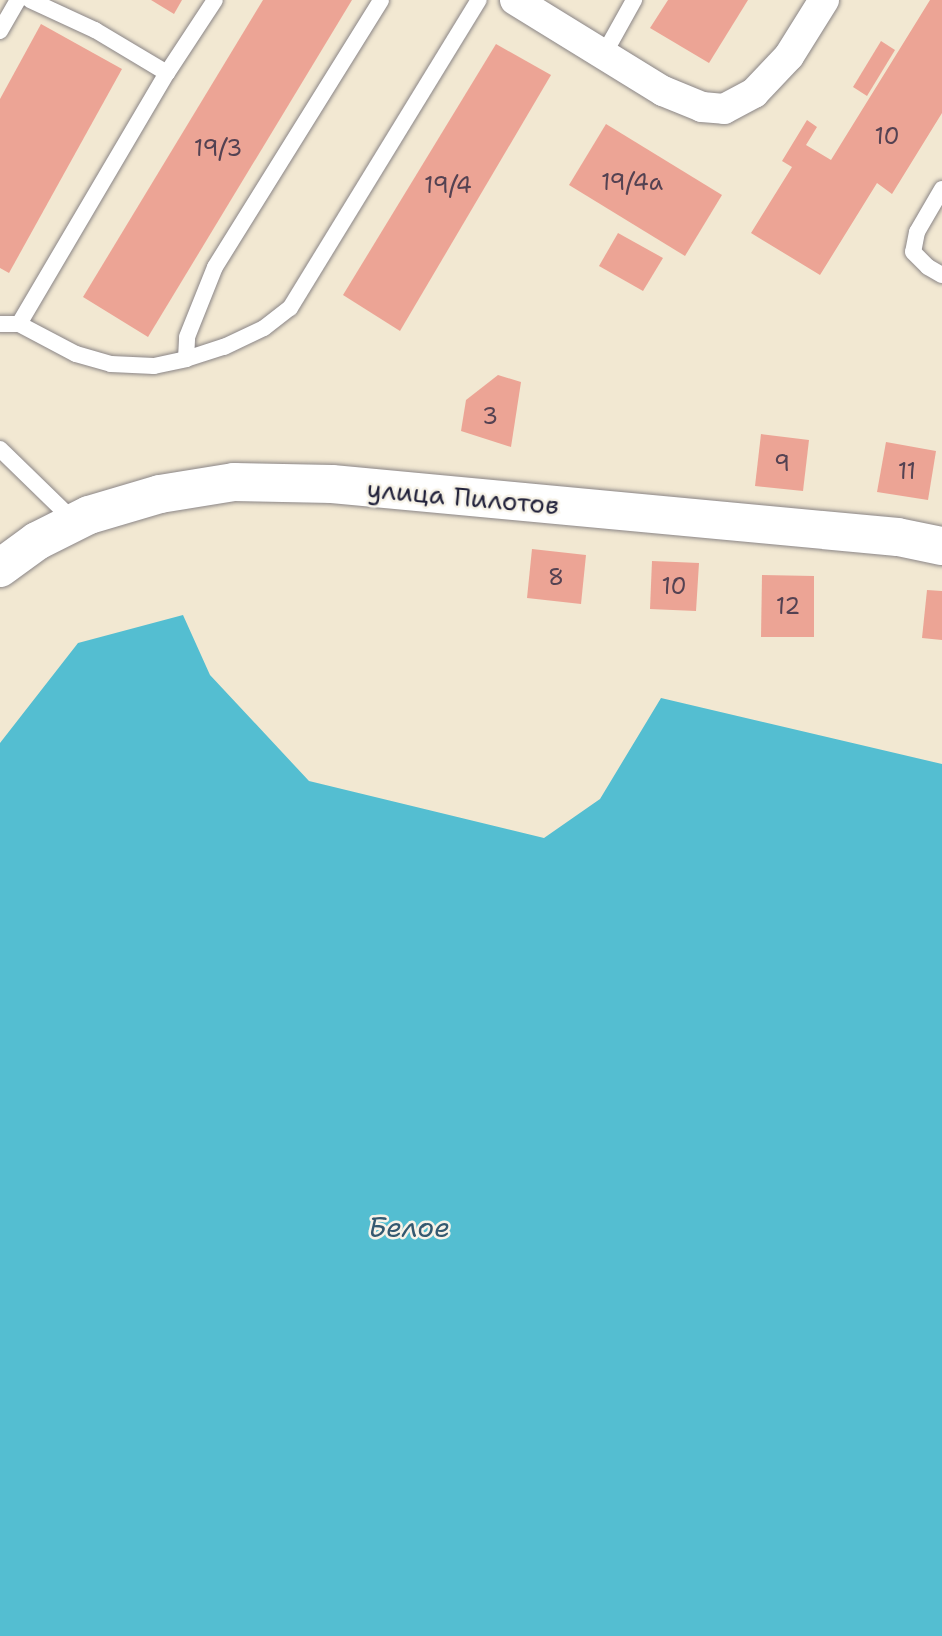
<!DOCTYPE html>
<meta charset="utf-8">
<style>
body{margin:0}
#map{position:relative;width:942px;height:1636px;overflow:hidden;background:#f2e8d2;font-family:"Shantell Sans",sans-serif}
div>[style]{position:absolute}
.water>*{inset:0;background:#54bed1}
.building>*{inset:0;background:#eca495}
.roads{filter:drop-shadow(0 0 2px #8a8586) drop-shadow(0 0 2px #8a8586)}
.service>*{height:16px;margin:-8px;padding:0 8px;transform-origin:8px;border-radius:8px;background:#fff}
.minor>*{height:30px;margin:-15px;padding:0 15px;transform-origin:15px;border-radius:15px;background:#fff}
.tertiary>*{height:38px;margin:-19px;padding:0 19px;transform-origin:19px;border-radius:19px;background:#fff}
span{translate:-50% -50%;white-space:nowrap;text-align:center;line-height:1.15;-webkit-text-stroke:5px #f7f3e8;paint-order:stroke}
.number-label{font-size:23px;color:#544252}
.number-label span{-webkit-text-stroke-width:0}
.street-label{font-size:26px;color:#22223b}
.water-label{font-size:28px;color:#345970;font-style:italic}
</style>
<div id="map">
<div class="water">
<div style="clip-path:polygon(183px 615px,210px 675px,309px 781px,544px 838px,600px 799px,661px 698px,942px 764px,942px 1636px,0 1636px,0 743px,78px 643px)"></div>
</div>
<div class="building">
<div style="clip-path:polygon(151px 0,182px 0,174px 14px)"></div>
<div style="clip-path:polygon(263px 0,352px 0,148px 337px,83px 297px)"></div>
<div style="clip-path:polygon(668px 0,748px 0,709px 63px,650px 28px)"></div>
<div style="clip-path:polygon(930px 0,942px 0,942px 113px,892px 194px,877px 183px,820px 275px,751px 233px,792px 167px,782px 161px,807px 120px,817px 127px,806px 145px,831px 160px)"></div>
<div style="clip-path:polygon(41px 24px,122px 69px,9px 273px,0 268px,0 99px)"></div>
<div style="clip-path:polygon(881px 41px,895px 50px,867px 96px,853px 87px)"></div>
<div style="clip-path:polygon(496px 44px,551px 75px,400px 331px,343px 295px)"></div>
<div style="clip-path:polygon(606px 124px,722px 195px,685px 256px,569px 185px)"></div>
<div style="clip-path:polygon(618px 233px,663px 258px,643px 291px,599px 266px)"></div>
<div style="clip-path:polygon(498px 375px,521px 382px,511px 447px,461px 431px,466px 400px)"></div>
<div style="clip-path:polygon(761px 434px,809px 440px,803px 491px,755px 486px)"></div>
<div style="clip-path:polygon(886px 442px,936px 451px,928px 500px,877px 492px)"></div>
<div style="clip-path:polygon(532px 549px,586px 555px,581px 604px,527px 598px)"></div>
<div style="clip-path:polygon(652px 561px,699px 563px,696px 611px,650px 609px)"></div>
<div style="clip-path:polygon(762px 575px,814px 576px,814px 637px,761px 637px)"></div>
<div style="clip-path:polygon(927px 590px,942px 591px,942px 640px,922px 638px)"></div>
</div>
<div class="roads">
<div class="service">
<div style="left:30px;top:0;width:72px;rotate:24.8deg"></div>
<div style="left:95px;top:30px;width:84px;rotate:30.8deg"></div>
<div style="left:0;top:31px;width:36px;rotate:-60deg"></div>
<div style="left:604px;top:54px;width:62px;rotate:-60.9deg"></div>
<div style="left:942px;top:189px;width:50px;rotate:120.2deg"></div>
<div style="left:917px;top:232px;width:20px;rotate:101deg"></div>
<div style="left:913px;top:252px;width:21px;rotate:45deg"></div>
<div style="left:928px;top:267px;width:16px;rotate:30deg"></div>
<div style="left:0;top:324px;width:19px"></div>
<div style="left:19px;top:324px;width:291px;rotate:-59.5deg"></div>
<div style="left:167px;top:73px;width:87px;rotate:-56.7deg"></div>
<div style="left:19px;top:324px;width:64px;rotate:27.8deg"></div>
<div style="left:76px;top:354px;width:36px;rotate:16deg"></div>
<div style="left:111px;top:364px;width:43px;rotate:2.7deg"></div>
<div style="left:154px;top:366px;width:33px;rotate:-12deg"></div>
<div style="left:186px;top:359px;width:22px;rotate:-87deg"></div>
<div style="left:187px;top:337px;width:75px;rotate:-68.2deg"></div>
<div style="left:215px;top:267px;width:314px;rotate:-58.1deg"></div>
<div style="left:186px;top:359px;width:40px;rotate:-18deg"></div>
<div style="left:224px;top:347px;width:44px;rotate:-25.4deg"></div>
<div style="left:264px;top:328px;width:33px;rotate:-38deg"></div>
<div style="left:290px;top:308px;width:361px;rotate:-58.5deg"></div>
<div style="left:0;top:449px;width:105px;rotate:44.2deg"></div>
</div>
<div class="minor">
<div style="left:515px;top:0;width:174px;rotate:31.6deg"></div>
<div style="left:663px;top:91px;width:42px;rotate:22.3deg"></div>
<div style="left:702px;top:107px;width:22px;rotate:5deg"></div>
<div style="left:724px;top:109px;width:34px;rotate:-28deg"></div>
<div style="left:754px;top:93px;width:51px;rotate:-46.6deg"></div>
<div style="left:789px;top:56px;width:66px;rotate:-58deg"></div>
</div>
<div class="tertiary">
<div style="left:0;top:568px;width:46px;rotate:-36.1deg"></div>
<div style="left:37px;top:541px;width:58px;rotate:-26.6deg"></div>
<div style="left:89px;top:515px;width:74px;rotate:-16.5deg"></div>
<div style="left:160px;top:494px;width:75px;rotate:-9.2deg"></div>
<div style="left:234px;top:482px;width:98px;rotate:1.2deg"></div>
<div style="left:332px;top:484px;width:568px;rotate:5.35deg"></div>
<div style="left:898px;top:537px;width:45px;rotate:11.6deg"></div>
</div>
</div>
<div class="number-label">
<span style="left:887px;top:136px">10</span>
<span style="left:218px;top:148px">19/3</span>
<span style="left:632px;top:182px">19/4а</span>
<span style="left:448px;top:185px">19/4</span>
<span style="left:490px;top:416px">3</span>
<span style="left:782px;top:463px">9</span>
<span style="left:907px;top:471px">11</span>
<span style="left:556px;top:577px">8</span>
<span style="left:674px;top:586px">10</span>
<span style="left:788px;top:606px">12</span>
</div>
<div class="street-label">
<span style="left:463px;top:497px;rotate:5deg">улица Пилотов</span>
</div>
<div class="water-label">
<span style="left:409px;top:1227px">Белое</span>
</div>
</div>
